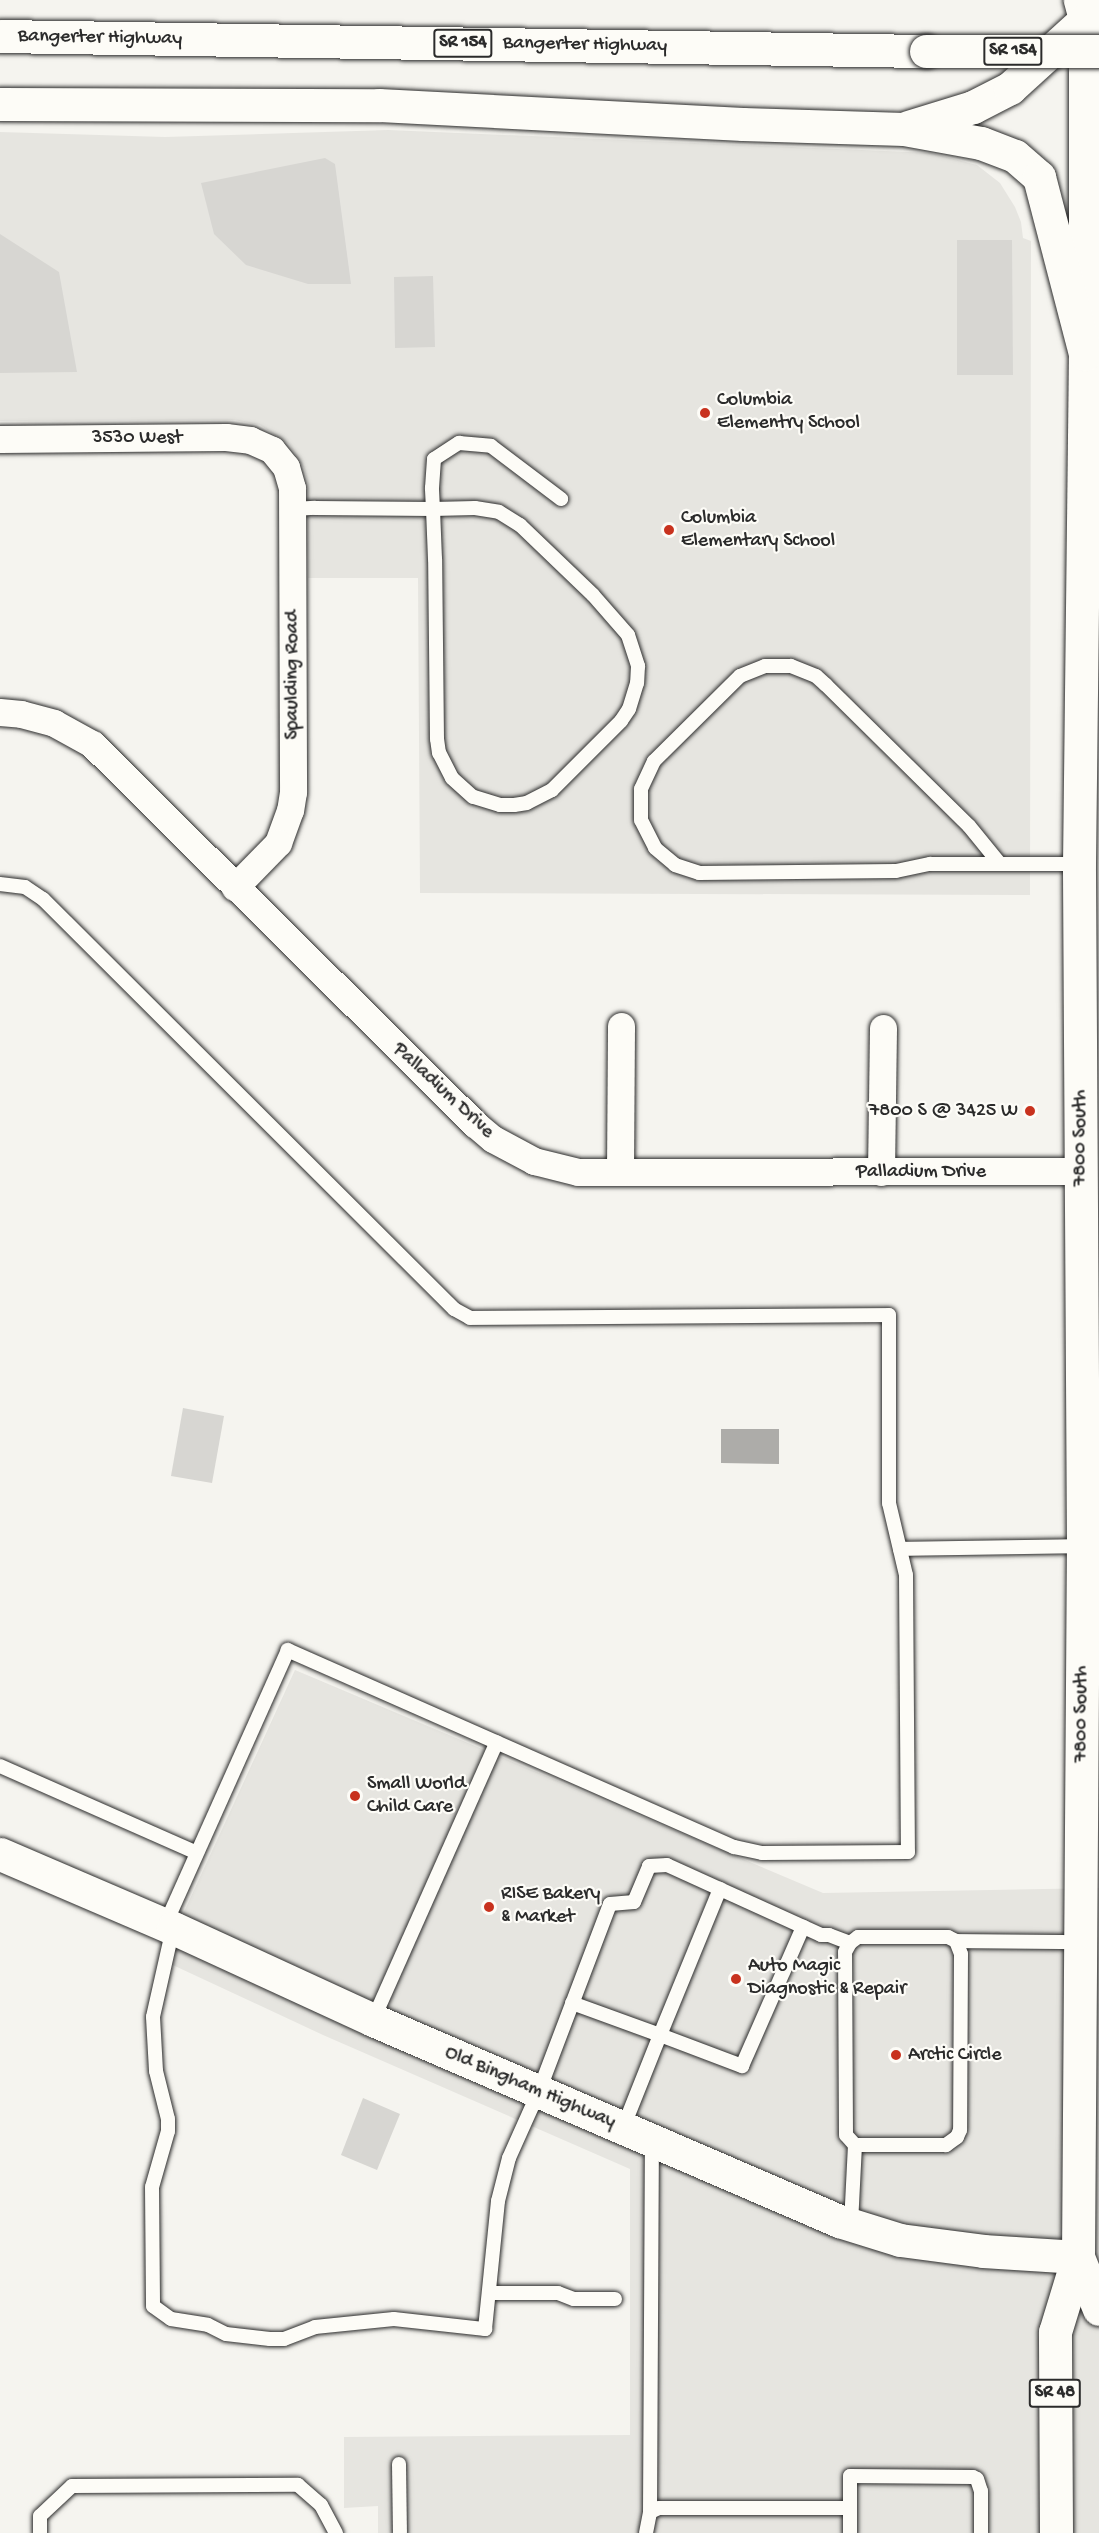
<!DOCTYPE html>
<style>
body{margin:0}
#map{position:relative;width:1099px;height:2533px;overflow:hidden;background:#f5f4ef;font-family:"Gochi Hand",sans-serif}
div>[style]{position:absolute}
.built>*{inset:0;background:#e6e5e0}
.green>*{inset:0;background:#d7d6d2}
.water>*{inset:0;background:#adaca9}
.roads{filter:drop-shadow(0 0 2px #2b2b2b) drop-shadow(0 0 2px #2b2b2b)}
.lane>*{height:14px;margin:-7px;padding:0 7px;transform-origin:7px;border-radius:7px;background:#fdfcf7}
.street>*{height:27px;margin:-13.5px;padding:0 13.5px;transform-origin:13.5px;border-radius:13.5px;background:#fdfcf7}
.secondary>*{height:33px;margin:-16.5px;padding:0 16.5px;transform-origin:16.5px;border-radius:16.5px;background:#fdfcf7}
.primary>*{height:33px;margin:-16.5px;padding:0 16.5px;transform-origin:16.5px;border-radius:16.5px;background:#fdfcf7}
.highway>*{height:33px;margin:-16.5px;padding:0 16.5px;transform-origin:16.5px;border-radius:16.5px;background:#fdfcf7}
.bridges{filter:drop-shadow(0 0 2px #2b2b2b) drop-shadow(0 0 2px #2b2b2b)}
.highway-bridge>*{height:33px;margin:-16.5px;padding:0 16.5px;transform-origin:16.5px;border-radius:16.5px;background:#fdfcf7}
.dots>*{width:16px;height:16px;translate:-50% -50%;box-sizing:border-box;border:3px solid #fdfcf7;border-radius:50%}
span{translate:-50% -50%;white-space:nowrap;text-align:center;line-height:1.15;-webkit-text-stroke:4.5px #fdfcf7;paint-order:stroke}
.shield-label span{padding:2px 4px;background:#fdfcf7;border:2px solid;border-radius:4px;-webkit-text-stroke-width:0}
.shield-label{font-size:18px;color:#2b2b2b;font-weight:700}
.street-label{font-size:20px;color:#2b2b2b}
.poi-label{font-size:20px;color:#2b2b2b}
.left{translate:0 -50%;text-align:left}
.right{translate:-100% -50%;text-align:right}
</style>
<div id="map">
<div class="built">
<div style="clip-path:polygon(388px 130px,931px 153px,977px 165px,1000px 183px,1015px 207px,1021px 222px,1023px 238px,1031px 241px,1030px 895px,420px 893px,418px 578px,308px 578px,308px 483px,304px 468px,289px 444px,260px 425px,234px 420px,0 421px,0 132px,165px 137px)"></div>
<div style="clip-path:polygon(295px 1670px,823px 1893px,1099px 1888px,1099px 2533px,378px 2533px,378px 2506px,344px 2508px,344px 2437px,630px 2435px,630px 2169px,323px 2035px,162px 1960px)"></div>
</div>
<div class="green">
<div style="clip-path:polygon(325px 158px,335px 164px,351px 284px,308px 284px,246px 265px,214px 234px,201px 183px)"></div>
<div style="clip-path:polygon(0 234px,59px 272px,77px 372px,0 373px)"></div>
<div style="clip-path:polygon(957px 240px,1012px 240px,1013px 375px,957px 375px)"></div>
<div style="clip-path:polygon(433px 276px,435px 347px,395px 348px,394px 277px)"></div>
<div style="clip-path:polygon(183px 1408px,224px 1416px,212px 1483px,171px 1476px)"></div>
<div style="clip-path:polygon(363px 2098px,400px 2114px,377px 2170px,341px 2155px)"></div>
</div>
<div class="water">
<div style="clip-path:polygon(721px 1429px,779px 1429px,779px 1464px,721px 1463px)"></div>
</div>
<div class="roads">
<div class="lane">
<div style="left:293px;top:509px;width:22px;rotate:-3deg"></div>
<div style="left:315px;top:508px;width:118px;rotate:0.5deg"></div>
<div style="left:433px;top:509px;width:42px;rotate:-1.4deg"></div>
<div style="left:475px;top:508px;width:24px;rotate:9deg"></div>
<div style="left:499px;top:512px;width:25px;rotate:32deg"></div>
<div style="left:520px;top:525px;width:101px;rotate:43.8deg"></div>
<div style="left:593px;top:595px;width:53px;rotate:48.8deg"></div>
<div style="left:628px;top:635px;width:33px;rotate:72deg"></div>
<div style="left:638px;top:666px;width:17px;rotate:93deg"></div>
<div style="left:637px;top:683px;width:27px;rotate:107deg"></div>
<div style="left:629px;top:709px;width:14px;rotate:124deg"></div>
<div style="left:621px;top:721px;width:98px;rotate:135deg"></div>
<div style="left:552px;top:790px;width:28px;rotate:153deg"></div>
<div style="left:527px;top:803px;width:13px;rotate:171deg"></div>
<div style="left:514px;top:805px;width:14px;rotate:180deg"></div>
<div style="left:500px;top:805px;width:28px;rotate:-163deg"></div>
<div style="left:473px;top:797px;width:28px;rotate:-138deg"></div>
<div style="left:452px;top:778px;width:28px;rotate:-117deg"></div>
<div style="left:439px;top:753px;width:14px;rotate:-98deg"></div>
<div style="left:437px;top:739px;width:180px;rotate:-90.6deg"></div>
<div style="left:435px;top:559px;width:50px;rotate:-92.3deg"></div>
<div style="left:433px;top:509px;width:21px;rotate:-93deg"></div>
<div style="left:432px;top:488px;width:29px;rotate:-86deg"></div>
<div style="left:434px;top:459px;width:30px;rotate:-33deg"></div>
<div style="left:459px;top:443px;width:32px;rotate:5deg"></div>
<div style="left:491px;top:446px;width:88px;rotate:37.1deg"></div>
<div style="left:1000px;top:864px;width:49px;rotate:-129.2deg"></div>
<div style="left:969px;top:826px;width:201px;rotate:-135.4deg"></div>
<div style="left:826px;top:685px;width:13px;rotate:-138deg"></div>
<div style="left:816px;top:676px;width:27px;rotate:-158deg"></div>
<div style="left:791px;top:666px;width:26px;rotate:180deg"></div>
<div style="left:765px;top:666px;width:27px;rotate:158deg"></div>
<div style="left:740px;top:676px;width:121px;rotate:135.3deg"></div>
<div style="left:654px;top:761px;width:31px;rotate:115deg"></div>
<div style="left:641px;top:789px;width:31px;rotate:90deg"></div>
<div style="left:641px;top:820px;width:31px;rotate:63deg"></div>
<div style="left:655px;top:848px;width:26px;rotate:40deg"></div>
<div style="left:675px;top:865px;width:25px;rotate:18deg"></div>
<div style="left:699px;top:873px;width:197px;rotate:-0.6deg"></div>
<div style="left:896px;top:871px;width:35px;rotate:-12deg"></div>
<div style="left:930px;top:864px;width:149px"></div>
<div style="left:0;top:884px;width:25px;rotate:7deg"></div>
<div style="left:25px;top:887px;width:22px;rotate:34deg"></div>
<div style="left:43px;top:899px;width:581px;rotate:44.93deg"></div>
<div style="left:454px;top:1309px;width:18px;rotate:29deg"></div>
<div style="left:470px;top:1318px;width:419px;rotate:-0.4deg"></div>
<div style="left:889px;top:1315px;width:188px;rotate:90deg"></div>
<div style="left:889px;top:1503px;width:74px;rotate:76.7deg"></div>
<div style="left:906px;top:1575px;width:277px;rotate:89.6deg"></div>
<div style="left:908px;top:1852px;width:146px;rotate:179.6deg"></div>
<div style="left:762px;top:1853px;width:29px;rotate:-168deg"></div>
<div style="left:734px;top:1847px;width:488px;rotate:-156.2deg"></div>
<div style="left:288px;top:1650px;width:301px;rotate:114.1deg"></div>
<div style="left:900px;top:1549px;width:183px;rotate:-0.9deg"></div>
<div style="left:0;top:1766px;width:215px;rotate:23.8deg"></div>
<div style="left:173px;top:1928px;width:91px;rotate:102.7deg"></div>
<div style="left:153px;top:2017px;width:54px;rotate:86.8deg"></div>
<div style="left:156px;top:2071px;width:49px;rotate:76deg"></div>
<div style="left:168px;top:2119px;width:12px;rotate:90deg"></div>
<div style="left:168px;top:2131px;width:58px;rotate:105.9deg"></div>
<div style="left:152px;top:2187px;width:119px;rotate:89.5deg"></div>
<div style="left:153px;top:2306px;width:22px;rotate:36deg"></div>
<div style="left:171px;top:2319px;width:37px;rotate:9deg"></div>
<div style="left:208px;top:2325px;width:20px;rotate:27deg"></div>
<div style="left:226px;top:2334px;width:44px;rotate:6.5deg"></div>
<div style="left:270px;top:2339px;width:14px"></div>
<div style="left:284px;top:2339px;width:33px;rotate:-21deg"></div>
<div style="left:315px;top:2327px;width:79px;rotate:-5.8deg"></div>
<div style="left:394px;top:2319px;width:92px;rotate:6.3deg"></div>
<div style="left:485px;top:2329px;width:129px;rotate:-84.2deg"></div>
<div style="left:498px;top:2201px;width:44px;rotate:-75.7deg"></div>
<div style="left:509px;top:2158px;width:73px;rotate:-65.9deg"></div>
<div style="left:539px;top:2091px;width:200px;rotate:-69.2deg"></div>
<div style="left:610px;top:1904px;width:24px;rotate:-5deg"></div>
<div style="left:634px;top:1902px;width:39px;rotate:-67deg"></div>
<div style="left:649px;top:1866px;width:18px;rotate:-3deg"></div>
<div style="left:667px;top:1865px;width:169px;rotate:24.4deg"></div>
<div style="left:821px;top:1935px;width:8px"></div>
<div style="left:829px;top:1935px;width:22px;rotate:21deg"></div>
<div style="left:850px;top:1943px;width:10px;rotate:-37deg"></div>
<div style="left:858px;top:1937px;width:90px"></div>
<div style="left:948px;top:1937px;width:9px;rotate:27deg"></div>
<div style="left:956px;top:1941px;width:14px;rotate:69deg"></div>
<div style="left:961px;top:1954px;width:176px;rotate:90.3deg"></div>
<div style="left:960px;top:2130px;width:8px;rotate:113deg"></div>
<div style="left:957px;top:2137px;width:14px;rotate:144deg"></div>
<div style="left:946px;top:2145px;width:91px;rotate:180deg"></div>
<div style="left:855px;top:2145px;width:13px;rotate:-132deg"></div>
<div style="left:846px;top:2135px;width:183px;rotate:-90.3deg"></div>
<div style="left:845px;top:1952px;width:10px;rotate:-61deg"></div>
<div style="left:956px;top:1941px;width:124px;rotate:0.5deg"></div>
<div style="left:572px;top:2003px;width:94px;rotate:20deg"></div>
<div style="left:660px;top:2035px;width:158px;rotate:-67.7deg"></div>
<div style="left:373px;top:2020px;width:304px;rotate:-66deg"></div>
<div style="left:623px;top:2128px;width:100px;rotate:-68.3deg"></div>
<div style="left:660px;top:2035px;width:88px;rotate:20.7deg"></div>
<div style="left:742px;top:2066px;width:152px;rotate:-66.3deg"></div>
<div style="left:851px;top:2224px;width:79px;rotate:-87.1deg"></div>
<div style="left:489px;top:2293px;width:69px"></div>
<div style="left:558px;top:2293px;width:17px;rotate:21deg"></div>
<div style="left:574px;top:2299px;width:41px"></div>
<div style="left:399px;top:2464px;width:69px;rotate:89.2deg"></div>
<div style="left:650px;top:2512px;width:370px;rotate:-89.7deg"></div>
<div style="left:40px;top:2533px;width:17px;rotate:-90deg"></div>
<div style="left:40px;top:2516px;width:44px;rotate:-43.2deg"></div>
<div style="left:72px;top:2486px;width:226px;rotate:-0.3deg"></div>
<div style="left:298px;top:2485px;width:30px;rotate:41deg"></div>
<div style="left:321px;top:2505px;width:32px;rotate:62deg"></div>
<div style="left:646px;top:2533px;width:21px;rotate:-79deg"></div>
<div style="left:650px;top:2512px;width:10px;rotate:-24deg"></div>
<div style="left:659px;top:2508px;width:191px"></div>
<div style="left:850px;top:2533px;width:57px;rotate:-90deg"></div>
<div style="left:850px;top:2476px;width:123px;rotate:0.5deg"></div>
<div style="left:973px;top:2477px;width:4px;rotate:27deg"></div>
<div style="left:977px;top:2479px;width:13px;rotate:72deg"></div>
<div style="left:981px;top:2491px;width:42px;rotate:90deg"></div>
</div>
<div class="street">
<div style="left:0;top:439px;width:226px;rotate:-0.5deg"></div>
<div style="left:226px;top:437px;width:24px;rotate:7deg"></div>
<div style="left:250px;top:440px;width:24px;rotate:24deg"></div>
<div style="left:272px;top:450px;width:22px;rotate:51deg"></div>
<div style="left:286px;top:467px;width:22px;rotate:74deg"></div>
<div style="left:292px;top:488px;width:304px;rotate:89.8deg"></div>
<div style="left:293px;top:792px;width:18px;rotate:99deg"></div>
<div style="left:290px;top:810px;width:35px;rotate:110deg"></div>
<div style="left:278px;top:843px;width:62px;rotate:134.3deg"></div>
<div style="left:0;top:712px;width:21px;rotate:5deg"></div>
<div style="left:21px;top:714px;width:34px;rotate:15deg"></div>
<div style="left:54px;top:723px;width:43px;rotate:28.9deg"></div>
<div style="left:92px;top:744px;width:540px;rotate:44.77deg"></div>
<div style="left:475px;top:1124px;width:23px;rotate:40deg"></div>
<div style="left:493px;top:1139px;width:47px;rotate:28.2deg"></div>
<div style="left:534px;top:1161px;width:45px;rotate:14deg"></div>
<div style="left:578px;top:1172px;width:503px;rotate:-0.11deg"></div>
<div style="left:620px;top:1172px;width:146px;rotate:-89.6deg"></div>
<div style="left:881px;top:1172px;width:144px;rotate:-89.2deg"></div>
</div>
<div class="secondary">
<div style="left:0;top:1854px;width:188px;rotate:23.2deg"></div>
<div style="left:173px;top:1928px;width:220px;rotate:24.7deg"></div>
<div style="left:373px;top:2020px;width:508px;rotate:23.33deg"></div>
<div style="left:839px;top:2221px;width:64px;rotate:17.3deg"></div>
<div style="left:900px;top:2240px;width:84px;rotate:7.5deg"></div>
<div style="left:983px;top:2251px;width:95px;rotate:3.6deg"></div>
</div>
<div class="primary">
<div style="left:1078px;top:2257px;width:56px;rotate:68deg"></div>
<div style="left:1056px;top:2533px;width:201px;rotate:-90.3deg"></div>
<div style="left:1055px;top:2332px;width:78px;rotate:-73deg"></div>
<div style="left:1078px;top:2257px;width:711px;rotate:-89.6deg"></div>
<div style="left:1083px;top:1546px;width:682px;rotate:-90.34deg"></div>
<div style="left:1079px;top:864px;width:510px;rotate:-89.33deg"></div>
<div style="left:1085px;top:354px;width:335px;rotate:-90deg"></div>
<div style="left:1085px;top:19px;width:20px;rotate:-105deg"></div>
</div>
<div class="highway">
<div style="left:0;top:36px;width:926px;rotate:0.93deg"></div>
<div style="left:0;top:104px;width:379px;rotate:0.2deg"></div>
<div style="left:379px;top:105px;width:364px;rotate:3deg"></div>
<div style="left:743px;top:124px;width:161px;rotate:1.8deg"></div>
<div style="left:904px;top:129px;width:78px;rotate:10.3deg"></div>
<div style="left:981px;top:143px;width:36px;rotate:21deg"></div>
<div style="left:1015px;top:156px;width:32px;rotate:41deg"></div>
<div style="left:1039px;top:177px;width:183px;rotate:75.4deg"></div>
<div style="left:908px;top:127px;width:68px;rotate:-17.1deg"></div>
<div style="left:973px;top:107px;width:42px;rotate:-27.2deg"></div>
<div style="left:1010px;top:88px;width:120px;rotate:-42.3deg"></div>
</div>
</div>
<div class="bridges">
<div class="highway-bridge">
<div style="left:926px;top:51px;width:173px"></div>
</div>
</div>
<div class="dots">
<div style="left:705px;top:413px;background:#c8321e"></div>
<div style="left:669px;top:530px;background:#c8321e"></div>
<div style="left:1030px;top:1111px;background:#c8321e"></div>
<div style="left:355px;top:1796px;background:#c8321e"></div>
<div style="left:489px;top:1907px;background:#c8321e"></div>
<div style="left:736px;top:1979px;background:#c8321e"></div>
<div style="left:896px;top:2055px;background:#c8321e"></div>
</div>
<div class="shield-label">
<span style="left:463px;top:43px">SR 154</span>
<span style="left:1013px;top:51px">SR 154</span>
<span style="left:1055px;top:2393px">SR 48</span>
</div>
<div class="street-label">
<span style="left:100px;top:38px;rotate:1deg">Bangerter Highway</span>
<span style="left:585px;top:45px;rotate:1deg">Bangerter Highway</span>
<span style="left:137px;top:438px">3530 West</span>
<span style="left:293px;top:675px;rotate:-90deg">Spaulding Road</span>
<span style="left:443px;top:1091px;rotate:43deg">Palladium Drive</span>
<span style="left:1081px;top:1138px;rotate:-90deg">7800 South</span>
<span style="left:921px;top:1172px">Palladium Drive</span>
<span style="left:1082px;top:1714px;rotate:-90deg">7800 South</span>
<span style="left:530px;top:2088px;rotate:23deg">Old Bingham Highway</span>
</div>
<div class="poi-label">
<span class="left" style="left:717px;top:412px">Columbia<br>Elementry School</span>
<span class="left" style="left:681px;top:530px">Columbia<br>Elementary School</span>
<span class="right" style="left:1018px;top:1111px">7800 S @ 3425 W</span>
<span class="left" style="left:367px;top:1796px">Small World<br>Child Care</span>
<span class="left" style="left:501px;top:1906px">RISE Bakery<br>&amp; Market</span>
<span class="left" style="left:748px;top:1978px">Auto Magic<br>Diagnostic &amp; Repair</span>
<span class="left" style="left:908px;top:2055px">Arctic Circle</span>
</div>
</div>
